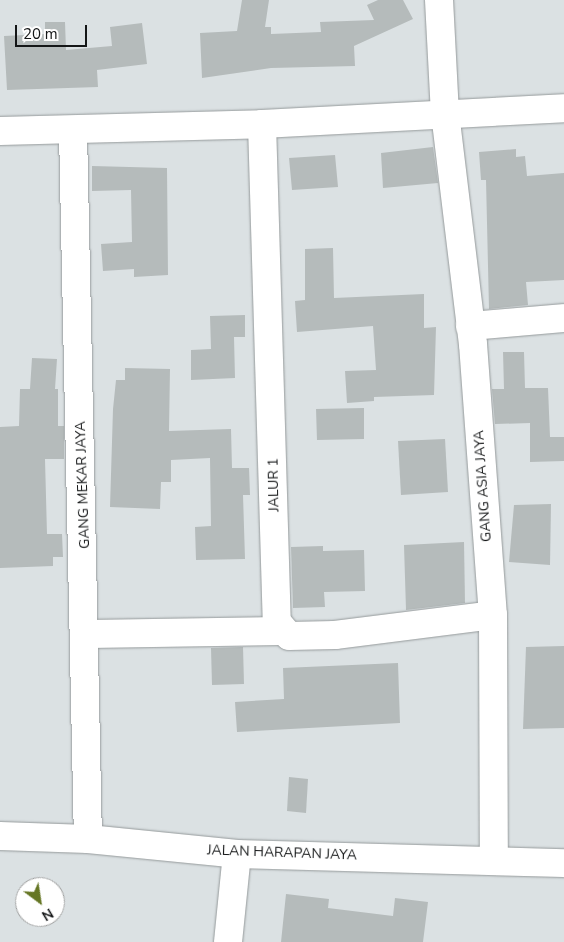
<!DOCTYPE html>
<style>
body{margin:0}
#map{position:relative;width:564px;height:942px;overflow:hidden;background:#dbe1e3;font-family:"Nunito Sans",sans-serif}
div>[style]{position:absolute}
.building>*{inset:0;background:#b5bbbb}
.roads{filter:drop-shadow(0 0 1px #959a9b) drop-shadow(0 0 1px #959a9b)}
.minor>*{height:28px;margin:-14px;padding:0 14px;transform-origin:14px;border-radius:14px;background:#fff}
span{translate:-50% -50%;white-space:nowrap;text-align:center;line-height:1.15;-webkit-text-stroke:4px #fff;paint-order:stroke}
.street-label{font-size:14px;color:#141617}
.north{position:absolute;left:15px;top:877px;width:50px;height:50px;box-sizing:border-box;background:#fff;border:1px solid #a1a2a2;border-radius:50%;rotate:149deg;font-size:14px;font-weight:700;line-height:20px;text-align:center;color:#141617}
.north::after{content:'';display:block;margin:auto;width:18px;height:22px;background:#657624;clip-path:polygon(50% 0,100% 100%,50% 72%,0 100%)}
.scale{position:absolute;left:15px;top:25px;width:72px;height:22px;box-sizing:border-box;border:2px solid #141617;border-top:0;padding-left:6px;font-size:15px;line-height:18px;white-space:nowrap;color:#141617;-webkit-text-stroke:4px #fff;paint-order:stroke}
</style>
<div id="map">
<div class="building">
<div style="clip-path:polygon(242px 0,269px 0,265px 27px,271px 27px,271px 34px,321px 32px,320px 22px,374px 20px,367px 5px,378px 0,403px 0,413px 19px,354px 46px,355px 66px,271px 68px,202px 78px,200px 33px,237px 31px)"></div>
<div style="clip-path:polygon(45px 22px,65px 22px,66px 50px,112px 46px,110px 27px,142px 23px,147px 64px,97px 70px,98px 87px,7px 90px,4px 36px,45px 34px)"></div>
<div style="clip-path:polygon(433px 147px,438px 183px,383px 188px,381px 153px)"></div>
<div style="clip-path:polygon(516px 149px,516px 157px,525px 156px,527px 176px,564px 173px,564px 280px,526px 282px,528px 305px,489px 309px,486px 180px,481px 180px,479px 152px)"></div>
<div style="clip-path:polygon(335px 155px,338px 187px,292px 190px,289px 158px)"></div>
<div style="clip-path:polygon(92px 166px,167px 168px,168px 275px,134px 277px,134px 269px,103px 271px,101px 244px,132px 242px,131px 190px,92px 191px)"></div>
<div style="clip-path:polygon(333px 248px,334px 298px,424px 294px,424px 328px,436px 327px,434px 395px,374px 397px,374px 401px,347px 403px,345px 371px,376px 370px,373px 326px,297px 332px,295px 301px,305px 300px,305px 249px)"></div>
<div style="clip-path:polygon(245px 315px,245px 337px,234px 337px,235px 378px,191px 380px,191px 350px,211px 349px,210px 316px)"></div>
<div style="clip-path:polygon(503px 352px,524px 352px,525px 388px,548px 388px,550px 437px,564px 437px,564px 461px,530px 462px,530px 423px,495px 424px,492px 389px,504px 389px)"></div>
<div style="clip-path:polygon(32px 358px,57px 359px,55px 389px,58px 389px,58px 426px,64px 426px,64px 459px,45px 459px,47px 534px,62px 534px,63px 557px,53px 557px,53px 566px,0 568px,0 427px,19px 426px,20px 389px,30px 389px)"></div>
<div style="clip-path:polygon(125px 368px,170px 369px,169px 431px,231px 429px,232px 468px,249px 468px,250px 495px,243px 495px,245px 559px,196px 560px,195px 527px,211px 526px,210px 458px,171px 460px,171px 482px,161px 482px,160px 509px,110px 507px,113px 409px,116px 380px,125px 380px)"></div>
<div style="clip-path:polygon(364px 408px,364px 439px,317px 440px,316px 409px)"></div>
<div style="clip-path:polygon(445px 439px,448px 492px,401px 495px,398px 441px)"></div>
<div style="clip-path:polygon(551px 504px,550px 565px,509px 562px,514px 505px)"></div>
<div style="clip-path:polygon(464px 542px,465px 603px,406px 610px,404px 545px)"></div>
<div style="clip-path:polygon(323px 546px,323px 551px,364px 550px,365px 591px,324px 592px,325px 607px,293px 608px,291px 547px)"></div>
<div style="clip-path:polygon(564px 646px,564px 728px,523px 729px,526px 647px)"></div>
<div style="clip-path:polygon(243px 647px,244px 684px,212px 685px,211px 648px)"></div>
<div style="clip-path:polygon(398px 663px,400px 723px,237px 732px,235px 702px,284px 699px,283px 668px)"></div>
<div style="clip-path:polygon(289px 777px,308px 779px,306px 813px,287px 811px)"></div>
<div style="clip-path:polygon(286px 894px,329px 899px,328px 908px,393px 916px,395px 898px,428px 902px,423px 942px,281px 942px)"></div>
</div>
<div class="roads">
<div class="minor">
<div style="left:439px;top:0;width:113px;rotate:87deg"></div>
<div style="left:445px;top:113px;width:233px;rotate:83.1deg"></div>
<div style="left:473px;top:344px;width:272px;rotate:85.8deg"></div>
<div style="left:493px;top:615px;width:245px;rotate:89.8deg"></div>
<div style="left:262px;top:124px;width:498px;rotate:88.3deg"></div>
<div style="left:277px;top:622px;width:18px;rotate:49deg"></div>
<div style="left:289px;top:636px;width:46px;rotate:-1.2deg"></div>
<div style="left:335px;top:635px;width:159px;rotate:-7.2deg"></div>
<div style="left:0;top:131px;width:262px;rotate:-1.5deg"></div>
<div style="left:262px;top:124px;width:302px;rotate:-3deg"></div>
<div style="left:73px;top:131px;width:708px;rotate:88.79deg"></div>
<div style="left:470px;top:326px;width:94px;rotate:-4.9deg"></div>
<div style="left:87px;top:634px;width:196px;rotate:-0.9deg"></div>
<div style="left:0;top:836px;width:88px;rotate:2deg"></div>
<div style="left:88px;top:839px;width:150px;rotate:5.7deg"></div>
<div style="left:237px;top:854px;width:327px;rotate:1.6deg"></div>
<div style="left:228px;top:942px;width:88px;rotate:-84.2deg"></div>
</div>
</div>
<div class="street-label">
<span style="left:83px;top:485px;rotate:-92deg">GANG MEKAR JAYA</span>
<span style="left:274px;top:485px;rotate:-91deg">JALUR 1</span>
<span style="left:483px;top:486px;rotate:-94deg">GANG ASIA JAYA</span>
<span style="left:282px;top:853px;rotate:2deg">JALAN HARAPAN JAYA</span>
</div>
<div class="north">N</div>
<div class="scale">20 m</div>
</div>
